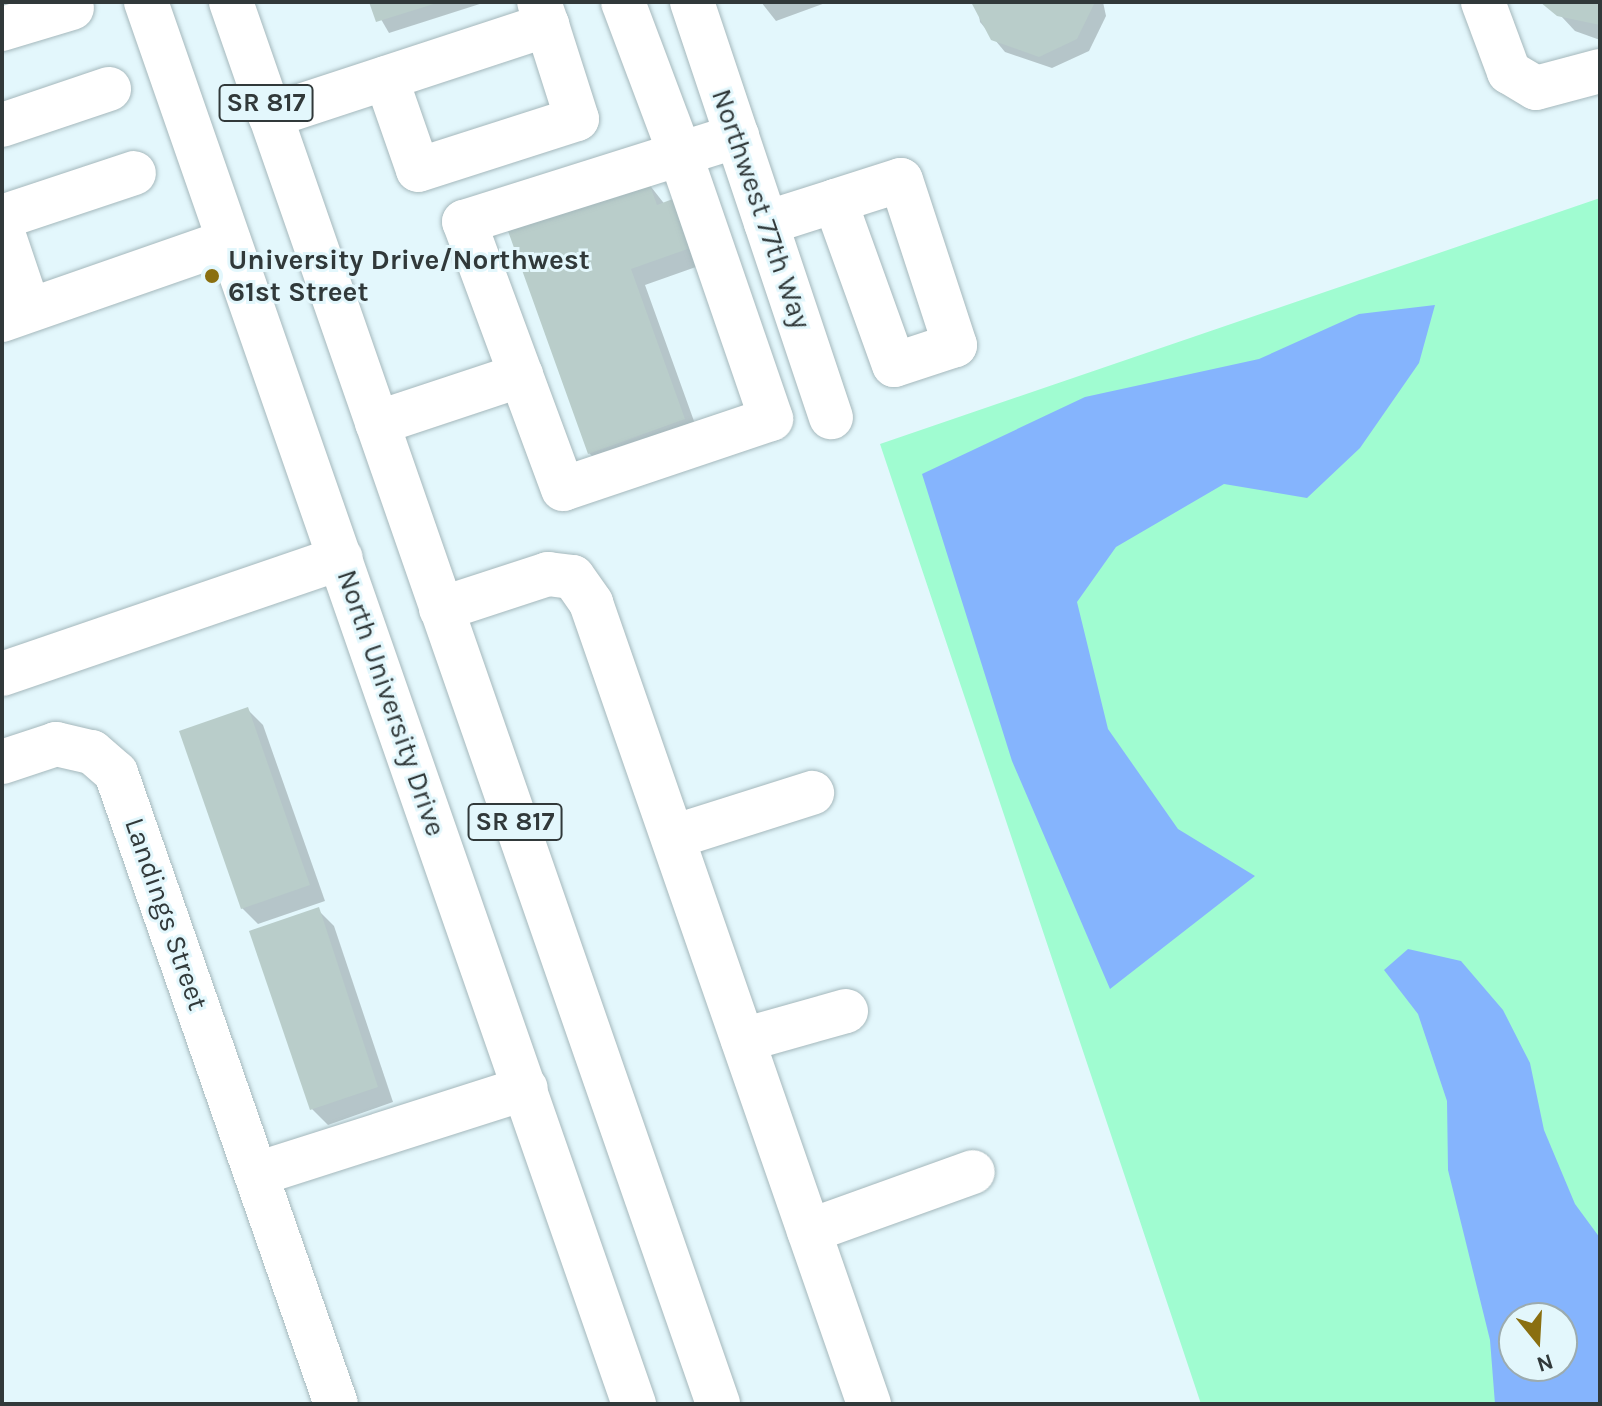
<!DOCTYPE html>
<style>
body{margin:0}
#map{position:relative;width:1602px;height:1406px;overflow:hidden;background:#e3f7fc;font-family:Karla,sans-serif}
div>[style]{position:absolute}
.green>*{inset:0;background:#a0fcd1}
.water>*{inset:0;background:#85b4fd}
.shadow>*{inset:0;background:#0003}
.building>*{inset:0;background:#b9cdca}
.roads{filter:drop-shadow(0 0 2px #a5b8bc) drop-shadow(0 0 2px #a5b8bc)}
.minor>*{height:44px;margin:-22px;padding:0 22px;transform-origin:22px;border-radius:22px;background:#fff}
.major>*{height:44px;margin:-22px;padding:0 22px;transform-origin:22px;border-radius:22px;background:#fff}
.dots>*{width:22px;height:22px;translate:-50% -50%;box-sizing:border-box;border:4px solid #e3f7fc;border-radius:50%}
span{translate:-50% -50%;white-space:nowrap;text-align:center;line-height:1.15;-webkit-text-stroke:6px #e3f7fc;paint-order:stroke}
.shield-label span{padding:2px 6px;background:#e3f7fc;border:2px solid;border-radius:6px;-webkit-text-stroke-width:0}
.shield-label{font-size:26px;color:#31393a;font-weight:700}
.street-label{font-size:28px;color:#31393a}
.poi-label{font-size:28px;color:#31393a;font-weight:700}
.left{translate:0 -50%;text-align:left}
.frame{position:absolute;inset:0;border:4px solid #31393a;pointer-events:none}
.north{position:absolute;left:1498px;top:1302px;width:80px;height:80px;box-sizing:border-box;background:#e3f7fc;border:2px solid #9cabae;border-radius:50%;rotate:162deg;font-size:22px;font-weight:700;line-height:32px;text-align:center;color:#31393a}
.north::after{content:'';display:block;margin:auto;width:28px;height:36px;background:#8a6f10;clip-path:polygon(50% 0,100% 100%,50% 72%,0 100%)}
</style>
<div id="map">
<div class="green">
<div style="clip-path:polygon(evenodd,1600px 198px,1600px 1404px,1201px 1404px,880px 444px,1600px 198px,1514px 1318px,1562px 1318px,1562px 1366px,1514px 1366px,1514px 1318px)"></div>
</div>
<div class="water">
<div style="clip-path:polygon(1435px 305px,1419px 363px,1360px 448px,1307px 498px,1224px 484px,1116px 547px,1077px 602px,1108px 729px,1178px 829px,1255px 876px,1110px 989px,1012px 761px,922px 474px,1085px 397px,1259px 359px,1359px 314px)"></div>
<div style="clip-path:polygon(evenodd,1408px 949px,1461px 961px,1503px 1010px,1530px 1063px,1544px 1130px,1575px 1204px,1600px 1238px,1600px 1404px,1495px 1404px,1490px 1340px,1448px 1170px,1447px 1101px,1418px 1014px,1384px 970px,1408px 949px,1514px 1318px,1562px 1318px,1562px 1366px,1514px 1366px,1514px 1318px)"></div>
</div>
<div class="shadow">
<div style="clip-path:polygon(371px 2px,486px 2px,389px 33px)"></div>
<div style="clip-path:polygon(761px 2px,828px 2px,776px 21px)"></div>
<div style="clip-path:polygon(977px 2px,1103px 2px,1106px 16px,1089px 51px,1052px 68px,1005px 52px,980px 22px)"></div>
<div style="clip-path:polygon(1548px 2px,1600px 2px,1600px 40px,1575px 31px)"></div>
<div style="clip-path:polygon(648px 183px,710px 262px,645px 285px,699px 435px,605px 469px,589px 453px)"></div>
<div style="clip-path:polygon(247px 709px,263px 725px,325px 901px,258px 924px,242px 908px)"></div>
<div style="clip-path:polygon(318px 910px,334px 926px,393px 1102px,328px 1125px,312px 1109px)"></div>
</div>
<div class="building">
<div style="clip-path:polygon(369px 2px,437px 2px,437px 3px,376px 22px)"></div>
<div style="clip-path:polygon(971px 2px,1095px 2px,1077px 39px,1039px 57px,991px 40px)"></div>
<div style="clip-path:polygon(1540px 2px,1600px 2px,1600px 25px,1557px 16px)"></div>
<div style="clip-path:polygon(648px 180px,657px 205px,678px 197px,696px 246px,631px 269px,685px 419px,588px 454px,508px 231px)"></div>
<div style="clip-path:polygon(248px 707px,310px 885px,241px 909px,179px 731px)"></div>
<div style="clip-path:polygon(319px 907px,378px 1087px,310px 1110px,249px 931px)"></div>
</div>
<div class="roads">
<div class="minor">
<div style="left:623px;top:2px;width:162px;rotate:69.4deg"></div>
<div style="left:680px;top:154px;width:280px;rotate:71deg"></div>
<div style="left:771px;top:419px;width:219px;rotate:161.4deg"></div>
<div style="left:563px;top:489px;width:285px;rotate:-110.3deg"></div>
<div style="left:464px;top:222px;width:226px;rotate:-17.5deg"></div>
<div style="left:680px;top:154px;width:60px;rotate:-17.5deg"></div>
<div style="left:692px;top:2px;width:438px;rotate:71.5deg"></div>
<div style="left:1483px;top:2px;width:75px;rotate:69.6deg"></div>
<div style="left:1509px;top:72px;width:31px;rotate:31deg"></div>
<div style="left:1536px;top:88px;width:66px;rotate:-14.9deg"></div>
<div style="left:2px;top:29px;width:73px;rotate:-16.7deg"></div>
<div style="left:386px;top:78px;width:97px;rotate:70.8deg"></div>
<div style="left:418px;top:170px;width:167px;rotate:-17.8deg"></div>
<div style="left:577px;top:119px;width:99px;rotate:-107.7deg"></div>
<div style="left:270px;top:116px;width:292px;rotate:-18.2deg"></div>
<div style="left:547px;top:25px;width:24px;rotate:-109deg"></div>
<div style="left:2px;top:125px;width:113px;rotate:-18.6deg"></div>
<div style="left:2px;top:217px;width:139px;rotate:-18.4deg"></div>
<div style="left:766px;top:223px;width:72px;rotate:-17.7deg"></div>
<div style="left:835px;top:201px;width:69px;rotate:-17.7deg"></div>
<div style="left:901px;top:180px;width:174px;rotate:71.9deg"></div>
<div style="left:955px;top:345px;width:64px;rotate:161.8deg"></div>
<div style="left:894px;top:365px;width:174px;rotate:-109.8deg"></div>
<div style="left:2px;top:230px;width:84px;rotate:71.4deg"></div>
<div style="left:2px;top:320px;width:240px;rotate:-19.2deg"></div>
<div style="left:377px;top:423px;width:152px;rotate:-18.4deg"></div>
<div style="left:441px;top:609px;width:113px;rotate:-18.1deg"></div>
<div style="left:548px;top:574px;width:25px;rotate:7deg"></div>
<div style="left:573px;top:577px;width:32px;rotate:55deg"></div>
<div style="left:591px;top:603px;width:848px;rotate:70.86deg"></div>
<div style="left:2px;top:674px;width:358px;rotate:-18.9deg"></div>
<div style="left:2px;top:762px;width:57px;rotate:-18.4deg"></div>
<div style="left:56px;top:744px;width:37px;rotate:13deg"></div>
<div style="left:92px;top:752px;width:32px;rotate:41deg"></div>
<div style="left:116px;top:773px;width:668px;rotate:70.78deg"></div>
<div style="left:673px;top:837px;width:146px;rotate:-17.6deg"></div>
<div style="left:743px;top:1040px;width:107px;rotate:-15.7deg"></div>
<div style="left:257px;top:1174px;width:282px;rotate:-17.7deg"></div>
<div style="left:809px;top:1231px;width:174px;rotate:-19.8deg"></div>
</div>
<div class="major">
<div style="left:146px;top:2px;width:1485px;rotate:70.81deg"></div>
<div style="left:231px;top:2px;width:1484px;rotate:70.84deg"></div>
</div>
</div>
<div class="dots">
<div style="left:212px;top:276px;background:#8a6f10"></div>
</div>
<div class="shield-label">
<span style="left:266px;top:103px">SR 817</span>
<span style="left:515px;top:822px">SR 817</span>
</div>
<div class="street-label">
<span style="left:761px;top:209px;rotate:71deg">Northwest 77th Way</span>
<span style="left:391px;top:703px;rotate:71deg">North University Drive</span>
<span style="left:166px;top:914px;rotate:71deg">Landings Street</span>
</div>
<div class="poi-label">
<span class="left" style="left:228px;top:276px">University Drive/Northwest<br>61st Street</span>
</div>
<div class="frame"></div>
<div class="north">N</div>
</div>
